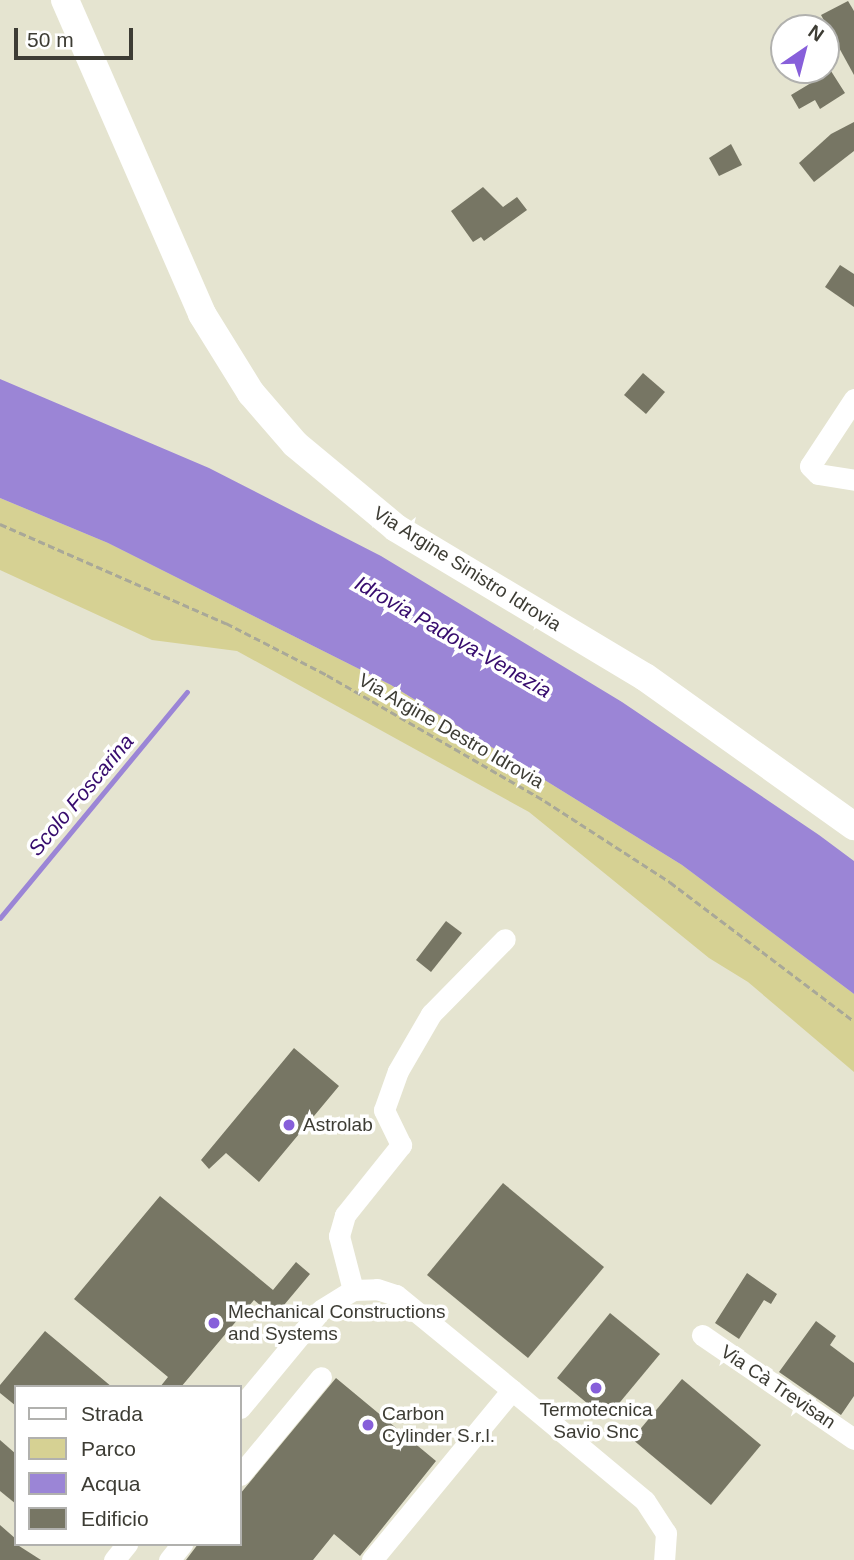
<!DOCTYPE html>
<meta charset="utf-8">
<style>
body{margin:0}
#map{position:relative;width:854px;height:1560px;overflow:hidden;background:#e5e4d0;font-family:Arial,sans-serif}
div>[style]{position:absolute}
.green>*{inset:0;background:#d6d193}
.water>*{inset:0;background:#9b85d6}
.stream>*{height:4.5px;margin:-2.25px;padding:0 2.25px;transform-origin:2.25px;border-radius:2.25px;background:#9b85d6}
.building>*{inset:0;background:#777664}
.path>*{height:2.5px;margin-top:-1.25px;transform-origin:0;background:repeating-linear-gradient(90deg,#a9a898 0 7px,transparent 0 10.5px)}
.minor>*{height:21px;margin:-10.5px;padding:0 10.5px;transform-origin:10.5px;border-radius:10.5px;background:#fff}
.major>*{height:28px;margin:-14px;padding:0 14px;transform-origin:14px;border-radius:14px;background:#fff}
.dots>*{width:19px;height:19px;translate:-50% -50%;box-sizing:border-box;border:4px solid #fff;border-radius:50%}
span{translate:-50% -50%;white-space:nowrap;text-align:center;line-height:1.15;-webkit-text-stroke:7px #fff;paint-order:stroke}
.street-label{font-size:19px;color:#3d3c34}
.poi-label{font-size:19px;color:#3d3c34}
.left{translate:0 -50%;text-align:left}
.water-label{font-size:21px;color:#360b6d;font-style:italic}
.legend{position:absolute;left:14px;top:1385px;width:228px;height:161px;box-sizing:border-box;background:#fff;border:2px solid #b1b1ae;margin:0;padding:9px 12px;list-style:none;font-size:21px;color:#3d3c34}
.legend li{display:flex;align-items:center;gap:14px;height:35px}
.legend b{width:35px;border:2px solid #b1b1ae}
.north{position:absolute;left:770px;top:14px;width:70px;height:70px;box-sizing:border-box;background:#fff;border:2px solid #b1b1ae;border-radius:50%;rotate:35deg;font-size:19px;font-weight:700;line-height:28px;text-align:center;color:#3d3c34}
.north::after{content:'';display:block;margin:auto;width:24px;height:32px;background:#875fda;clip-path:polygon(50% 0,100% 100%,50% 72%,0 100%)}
.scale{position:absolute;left:14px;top:28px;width:119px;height:32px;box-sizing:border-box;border:4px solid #3d3c34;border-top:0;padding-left:9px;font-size:21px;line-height:24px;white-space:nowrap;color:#3d3c34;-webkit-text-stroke:5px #fff;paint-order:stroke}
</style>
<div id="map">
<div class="green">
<div style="clip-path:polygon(0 498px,108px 543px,391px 685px,682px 865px,854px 994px,854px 1072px,748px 982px,709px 958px,529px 812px,237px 651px,152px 640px,0 570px)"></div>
</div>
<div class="water">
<div style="clip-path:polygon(0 379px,209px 468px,381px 556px,622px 702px,819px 835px,854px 861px,854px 994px,682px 865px,391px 685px,108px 543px,0 498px)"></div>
</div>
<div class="stream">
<div style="left:0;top:918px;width:293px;rotate:-50.4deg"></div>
</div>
<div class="building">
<div style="clip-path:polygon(848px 1px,854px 11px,854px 75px,821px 15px)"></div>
<div style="clip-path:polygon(831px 71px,845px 93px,820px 109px,815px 100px,799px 109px,791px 95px)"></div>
<div style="clip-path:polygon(854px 122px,854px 151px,814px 182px,799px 163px,831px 134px)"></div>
<div style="clip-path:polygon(731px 144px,742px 165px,719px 176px,709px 158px)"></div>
<div style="clip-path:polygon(483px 187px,503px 207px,517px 197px,527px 210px,484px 241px,481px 237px,473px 242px,451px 211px)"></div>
<div style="clip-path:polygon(840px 265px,854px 274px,854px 307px,825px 287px)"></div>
<div style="clip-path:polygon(643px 373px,665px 392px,646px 414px,624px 395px)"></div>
<div style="clip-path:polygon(446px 921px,462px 933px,431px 972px,416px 960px)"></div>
<div style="clip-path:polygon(294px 1048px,339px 1086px,259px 1182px,226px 1153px,209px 1169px,201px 1160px)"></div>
<div style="clip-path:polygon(503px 1183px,604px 1267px,528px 1358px,427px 1275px)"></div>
<div style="clip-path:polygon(160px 1196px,273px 1290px,296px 1262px,310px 1274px,274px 1317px,254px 1300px,181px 1387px,160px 1387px,168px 1377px,74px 1299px)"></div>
<div style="clip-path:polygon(747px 1273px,777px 1294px,771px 1304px,764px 1300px,739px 1339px,715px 1323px)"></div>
<div style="clip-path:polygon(610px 1313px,660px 1354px,606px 1419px,557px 1378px)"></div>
<div style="clip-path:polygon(816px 1321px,836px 1336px,830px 1345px,854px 1363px,854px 1396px,841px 1415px,779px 1372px)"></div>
<div style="clip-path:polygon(45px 1331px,112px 1387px,16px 1387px,16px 1406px,0 1393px,0 1385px)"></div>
<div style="clip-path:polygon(336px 1378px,436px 1461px,360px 1556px,334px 1534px,313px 1560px,186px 1560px,198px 1544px,240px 1544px,240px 1494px)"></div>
<div style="clip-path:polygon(682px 1379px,761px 1445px,711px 1505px,632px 1439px)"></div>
<div style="clip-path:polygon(0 1440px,16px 1454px,16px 1504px,0 1491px)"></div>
<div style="clip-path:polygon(0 1525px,16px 1539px,16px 1544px,41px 1560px,0 1560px)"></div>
</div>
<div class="path">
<div style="left:0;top:524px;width:247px;rotate:23.7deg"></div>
<div style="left:226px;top:623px;width:114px;rotate:27.2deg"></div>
<div style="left:327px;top:675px;width:252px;rotate:30deg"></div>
<div style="left:545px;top:801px;width:149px;rotate:32.9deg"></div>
<div style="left:670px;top:882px;width:231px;rotate:37.1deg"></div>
</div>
<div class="minor">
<div style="left:854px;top:399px;width:80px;rotate:123.3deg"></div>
<div style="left:810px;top:466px;width:11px;rotate:45deg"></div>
<div style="left:818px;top:474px;width:36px;rotate:9deg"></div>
<div style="left:353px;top:1290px;width:56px;rotate:-104.5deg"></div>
<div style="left:339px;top:1236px;width:22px;rotate:-74deg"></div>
<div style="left:345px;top:1215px;width:90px;rotate:-51.3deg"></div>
<div style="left:401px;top:1145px;width:39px;rotate:-116deg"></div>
<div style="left:384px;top:1110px;width:41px;rotate:-70.3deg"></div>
<div style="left:398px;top:1071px;width:66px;rotate:-59.9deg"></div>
<div style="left:431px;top:1014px;width:105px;rotate:-45.4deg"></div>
<div style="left:702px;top:1335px;width:184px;rotate:34.4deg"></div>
<div style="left:512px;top:1390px;width:173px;rotate:39.8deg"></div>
<div style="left:645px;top:1501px;width:38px;rotate:57deg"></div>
<div style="left:666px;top:1533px;width:27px;rotate:94deg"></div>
<div style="left:240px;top:1408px;width:127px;rotate:-50.4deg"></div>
<div style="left:321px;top:1310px;width:38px;rotate:-32deg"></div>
<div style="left:353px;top:1290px;width:24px;rotate:-2deg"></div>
<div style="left:377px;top:1289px;width:20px;rotate:18deg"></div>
<div style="left:396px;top:1295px;width:150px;rotate:39.3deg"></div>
<div style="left:512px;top:1390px;width:220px;rotate:129.5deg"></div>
<div style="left:240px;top:1475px;width:127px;rotate:-50.4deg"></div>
<div style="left:114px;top:1560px;width:21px;rotate:-51deg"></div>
<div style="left:169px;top:1560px;width:21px;rotate:-51deg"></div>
</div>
<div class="major">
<div style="left:65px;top:0;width:343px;rotate:66.4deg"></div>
<div style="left:202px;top:314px;width:93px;rotate:58.2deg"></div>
<div style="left:251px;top:393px;width:67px;rotate:49.2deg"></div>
<div style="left:295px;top:444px;width:131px;rotate:39.7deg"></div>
<div style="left:396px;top:528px;width:290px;rotate:30.9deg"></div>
<div style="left:645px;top:677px;width:257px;rotate:35.5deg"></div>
</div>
<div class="dots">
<div style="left:289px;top:1125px;background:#875fda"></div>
<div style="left:214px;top:1323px;background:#875fda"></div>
<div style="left:596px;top:1388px;background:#875fda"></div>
<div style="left:368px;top:1425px;background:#875fda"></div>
</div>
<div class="street-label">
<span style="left:467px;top:569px;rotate:32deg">Via Argine Sinistro Idrovia</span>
<span style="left:451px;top:731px;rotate:30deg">Via Argine Destro Idrovia</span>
<span style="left:778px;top:1387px;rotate:34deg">Via Cà Trevisan</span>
</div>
<div class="poi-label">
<span class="left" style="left:303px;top:1125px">Astrolab</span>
<span class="left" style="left:228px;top:1323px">Mechanical Constructions<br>and Systems</span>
<span style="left:596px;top:1421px">Termotecnica<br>Savio Snc</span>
<span class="left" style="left:382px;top:1425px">Carbon<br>Cylinder S.r.l.</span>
</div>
<div class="water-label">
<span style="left:453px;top:637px;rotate:30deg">Idrovia Padova-Venezia</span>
<span style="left:81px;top:795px;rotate:-50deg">Scolo Foscarina</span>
</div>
<ul class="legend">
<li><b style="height:9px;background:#fff"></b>Strada</li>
<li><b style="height:19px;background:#d6d193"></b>Parco</li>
<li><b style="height:19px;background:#9b85d6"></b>Acqua</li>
<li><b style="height:19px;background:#777664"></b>Edificio</li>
</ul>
<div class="north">N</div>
<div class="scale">50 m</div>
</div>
